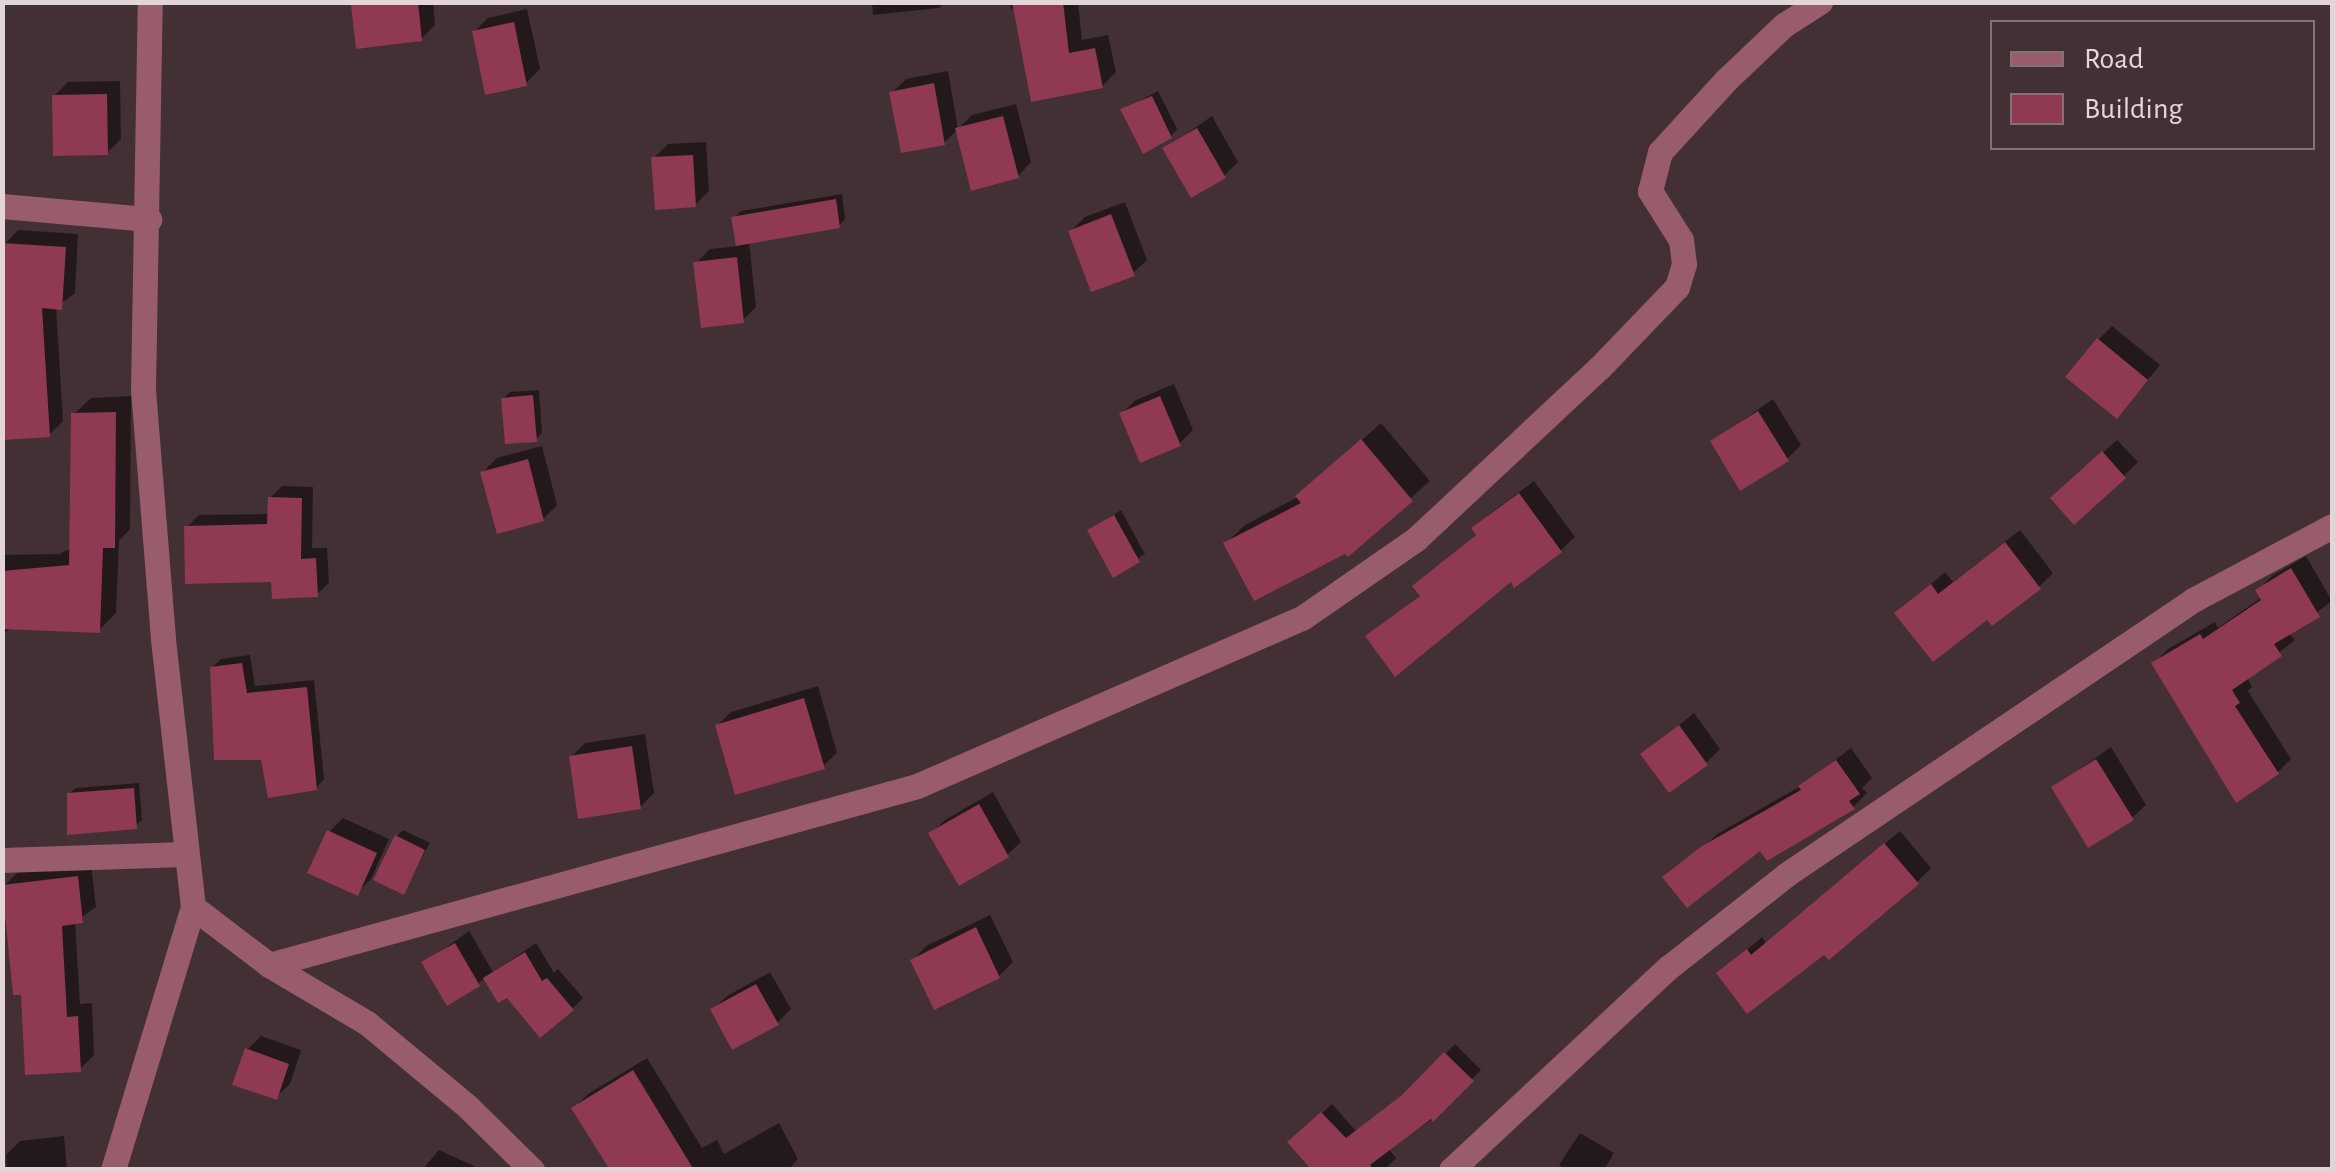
<!DOCTYPE html>
<style>
body{margin:0}
#map{position:relative;width:2335px;height:1172px;overflow:hidden;background:#423034;font-family:"Alegreya Sans",sans-serif}
div>[style]{position:absolute}
.shadow>*{inset:0;background:#0007}
.building>*{inset:0;background:#8f3952}
.minor>*{height:25px;margin:-12.5px;padding:0 12.5px;transform-origin:12.5px;border-radius:12.5px;background:#985c6a}
span{translate:-50% -50%;white-space:nowrap;text-align:center;line-height:1.15;-webkit-text-stroke:8px #423034;paint-order:stroke}
.frame{position:absolute;inset:0;border:5px solid #e1d5d7;pointer-events:none}
.legend{position:absolute;left:1990px;top:20px;width:325px;height:130px;box-sizing:border-box;background:#423034;border:2px solid #827275;margin:0;padding:12px 18px;list-style:none;font-size:30px;color:#e1d5d7}
.legend li{display:flex;align-items:center;gap:20px;height:50px}
.legend b{width:50px;border:2px solid #827275}
</style>
<div id="map">
<div class="shadow">
<div style="clip-path:polygon(357px 2px,433px 2px,435px 25px,421px 39px,354px 6px)"></div>
<div style="clip-path:polygon(872px 2px,945px 2px,939px 8px,873px 15px)"></div>
<div style="clip-path:polygon(1010px 2px,1078px 2px,1082px 40px,1108px 35px,1116px 72px,1102px 86px,1016px 8px,1011px 9px)"></div>
<div style="clip-path:polygon(527px 9px,540px 69px,526px 83px,474px 32px,488px 18px)"></div>
<div style="clip-path:polygon(948px 71px,958px 129px,972px 115px,1016px 104px,1031px 162px,1018px 176px,958px 129px,944px 143px,892px 93px,906px 79px)"></div>
<div style="clip-path:polygon(120px 81px,121px 139px,107px 153px,54px 96px,68px 82px)"></div>
<div style="clip-path:polygon(1158px 91px,1177px 129px,1171px 136px,1123px 110px)"></div>
<div style="clip-path:polygon(1212px 116px,1238px 162px,1224px 176px,1166px 148px)"></div>
<div style="clip-path:polygon(706px 142px,709px 191px,695px 205px,654px 158px,668px 144px)"></div>
<div style="clip-path:polygon(842px 194px,845px 219px,839px 226px,749px 241px,756px 307px,742px 321px,696px 263px,710px 249px,739px 246px,734px 218px,741px 211px)"></div>
<div style="clip-path:polygon(1125px 202px,1147px 260px,1133px 273px,1071px 231px,1085px 217px)"></div>
<div style="clip-path:polygon(18px 230px,78px 234px,75px 293px,56px 307px,63px 421px,49px 435px,5px 244px)"></div>
<div style="clip-path:polygon(2112px 326px,2160px 365px,2117px 416px,2098px 340px)"></div>
<div style="clip-path:polygon(1174px 384px,1193px 430px,1179px 444px,1122px 413px,1136px 400px)"></div>
<div style="clip-path:polygon(539px 390px,542px 433px,536px 439px,503px 399px,510px 392px)"></div>
<div style="clip-path:polygon(131px 396px,130px 529px,119px 541px,116px 613px,99px 630px,12px 627px,2px 635px,2px 555px,59px 554px,72px 548px,74px 414px,91px 398px)"></div>
<div style="clip-path:polygon(1773px 399px,1801px 445px,1787px 459px,1713px 441px)"></div>
<div style="clip-path:polygon(1381px 423px,1430px 481px,1348px 554px,1226px 543px,1245px 525px,1298px 497px)"></div>
<div style="clip-path:polygon(2117px 440px,2138px 462px,2124px 476px,2067px 484px)"></div>
<div style="clip-path:polygon(542px 446px,557px 505px,543px 519px,483px 472px,497px 458px)"></div>
<div style="clip-path:polygon(1534px 481px,1575px 537px,1561px 550px,1515px 584px,1511px 579px,1368px 636px,1422px 594px,1415px 586px,1478px 533px,1474px 529px,1488px 515px)"></div>
<div style="clip-path:polygon(282px 486px,313px 487px,312px 548px,327px 548px,329px 583px,317px 594px,274px 580px,187px 527px,199px 515px,270px 514px,270px 498px)"></div>
<div style="clip-path:polygon(1121px 510px,1145px 554px,1114px 574px,1090px 531px)"></div>
<div style="clip-path:polygon(2020px 530px,2053px 573px,2039px 587px,1988px 617px,1897px 613px,1945px 572px,1953px 582px)"></div>
<div style="clip-path:polygon(2306px 556px,2332px 601px,2289px 633px,2295px 640px,2247px 677px,2252px 687px,2248px 691px,2291px 759px,2277px 773px,2154px 663px,2168px 649px,2215px 622px,2218px 628px,2262px 597px,2258px 590px,2272px 576px)"></div>
<div style="clip-path:polygon(250px 655px,255px 686px,314px 680px,324px 779px,316px 788px,263px 757px,212px 668px,221px 659px)"></div>
<div style="clip-path:polygon(818px 686px,837px 753px,823px 766px,717px 726px,731px 712px)"></div>
<div style="clip-path:polygon(1694px 713px,1720px 749px,1706px 763px,1644px 754px)"></div>
<div style="clip-path:polygon(645px 734px,654px 793px,640px 807px,571px 757px,585px 743px)"></div>
<div style="clip-path:polygon(2111px 747px,2146px 805px,2132px 818px,2054px 787px)"></div>
<div style="clip-path:polygon(1851px 748px,1872px 778px,1862px 788px,1867px 793px,1853px 807px,1761px 847px,1666px 877px,1719px 833px,1804px 784px)"></div>
<div style="clip-path:polygon(139px 783px,142px 820px,135px 826px,69px 794px,76px 788px)"></div>
<div style="clip-path:polygon(993px 792px,1021px 842px,1007px 855px,932px 833px,945px 820px)"></div>
<div style="clip-path:polygon(343px 818px,389px 839px,371px 879px,357px 893px,329px 832px)"></div>
<div style="clip-path:polygon(403px 830px,430px 843px,403px 892px,397px 836px)"></div>
<div style="clip-path:polygon(1900px 831px,1931px 868px,1917px 882px,1825px 951px,1719px 974px,1762px 937px,1766px 943px)"></div>
<div style="clip-path:polygon(91px 863px,96px 907px,75px 922px,80px 1004px,92px 1003px,94px 1055px,80px 1069px,4px 886px,18px 872px)"></div>
<div style="clip-path:polygon(990px 915px,1013px 962px,999px 976px,935px 1007px,913px 960px,926px 946px)"></div>
<div style="clip-path:polygon(469px 931px,493px 972px,536px 943px,554px 973px,558px 969px,583px 998px,572px 1009px,507px 995px,485px 977px,478px 984px,425px 963px)"></div>
<div style="clip-path:polygon(770px 972px,791px 1009px,777px 1023px,713px 1009px,727px 996px)"></div>
<div style="clip-path:polygon(261px 1036px,301px 1050px,290px 1084px,276px 1097px,247px 1050px)"></div>
<div style="clip-path:polygon(1455px 1044px,1481px 1070px,1433px 1119px,1388px 1148px,1396px 1158px,1384px 1170px,1314px 1170px,1300px 1133px,1332px 1104px,1356px 1131px,1414px 1086px)"></div>
<div style="clip-path:polygon(647px 1058px,702px 1148px,717px 1140px,724px 1154px,779px 1123px,798px 1159px,788px 1170px,643px 1170px,574px 1108px,588px 1094px)"></div>
<div style="clip-path:polygon(1580px 1133px,1614px 1153px,1604px 1170px,1567px 1170px,1559px 1165px)"></div>
<div style="clip-path:polygon(64px 1136px,67px 1170px,7px 1170px,6px 1155px,20px 1141px)"></div>
<div style="clip-path:polygon(439px 1150px,476px 1167px,475px 1170px,422px 1170px)"></div>
</div>
<div class="building">
<div style="clip-path:polygon(418px 2px,422px 41px,356px 49px,351px 5px)"></div>
<div style="clip-path:polygon(1012px 2px,1063px 2px,1069px 53px,1095px 48px,1103px 88px,1031px 102px)"></div>
<div style="clip-path:polygon(514px 22px,527px 86px,485px 95px,472px 31px)"></div>
<div style="clip-path:polygon(934px 83px,945px 145px,901px 153px,889px 92px)"></div>
<div style="clip-path:polygon(107px 94px,108px 155px,53px 156px,52px 95px)"></div>
<div style="clip-path:polygon(1152px 96px,1172px 138px,1143px 154px,1120px 109px)"></div>
<div style="clip-path:polygon(1003px 116px,1019px 178px,971px 191px,955px 128px)"></div>
<div style="clip-path:polygon(1197px 128px,1226px 178px,1191px 198px,1162px 148px)"></div>
<div style="clip-path:polygon(693px 155px,696px 207px,655px 210px,651px 157px)"></div>
<div style="clip-path:polygon(836px 199px,840px 228px,736px 246px,731px 217px)"></div>
<div style="clip-path:polygon(1111px 214px,1135px 276px,1091px 292px,1068px 231px)"></div>
<div style="clip-path:polygon(2px 243px,66px 247px,62px 310px,42px 308px,50px 437px,2px 440px)"></div>
<div style="clip-path:polygon(737px 257px,744px 323px,701px 328px,693px 262px)"></div>
<div style="clip-path:polygon(2097px 338px,2148px 380px,2117px 419px,2065px 377px)"></div>
<div style="clip-path:polygon(533px 395px,537px 442px,505px 444px,501px 398px)"></div>
<div style="clip-path:polygon(1160px 396px,1181px 446px,1140px 463px,1119px 413px)"></div>
<div style="clip-path:polygon(1758px 411px,1789px 461px,1740px 491px,1710px 441px)"></div>
<div style="clip-path:polygon(116px 412px,115px 548px,103px 548px,100px 633px,2px 629px,2px 571px,69px 565px,71px 413px)"></div>
<div style="clip-path:polygon(1361px 439px,1413px 501px,1348px 557px,1345px 554px,1254px 601px,1223px 543px,1301px 503px,1295px 496px)"></div>
<div style="clip-path:polygon(2102px 451px,2126px 478px,2074px 525px,2050px 498px)"></div>
<div style="clip-path:polygon(528px 459px,544px 521px,497px 534px,480px 472px)"></div>
<div style="clip-path:polygon(1519px 493px,1562px 552px,1514px 588px,1511px 582px,1395px 677px,1365px 636px,1420px 596px,1412px 586px,1476px 535px,1471px 528px)"></div>
<div style="clip-path:polygon(268px 497px,302px 498px,301px 559px,316px 558px,318px 597px,272px 599px,271px 582px,185px 584px,184px 526px,267px 524px)"></div>
<div style="clip-path:polygon(1114px 515px,1140px 562px,1113px 578px,1087px 530px)"></div>
<div style="clip-path:polygon(2005px 542px,2041px 589px,1992px 626px,1987px 620px,1933px 662px,1894px 613px,1931px 584px,1938px 594px)"></div>
<div style="clip-path:polygon(2291px 568px,2320px 617px,2274px 644px,2282px 656px,2232px 690px,2240px 703px,2235px 706px,2279px 774px,2236px 803px,2151px 663px,2200px 634px,2203px 639px,2261px 600px,2255px 590px)"></div>
<div style="clip-path:polygon(242px 663px,247px 693px,307px 687px,317px 790px,268px 798px,261px 760px,214px 760px,210px 667px)"></div>
<div style="clip-path:polygon(804px 698px,825px 769px,735px 795px,715px 725px)"></div>
<div style="clip-path:polygon(1679px 725px,1708px 765px,1669px 793px,1640px 754px)"></div>
<div style="clip-path:polygon(632px 746px,641px 809px,578px 819px,569px 756px)"></div>
<div style="clip-path:polygon(2096px 759px,2134px 820px,2088px 848px,2051px 787px)"></div>
<div style="clip-path:polygon(1836px 760px,1860px 794px,1849px 801px,1855px 809px,1767px 861px,1760px 851px,1687px 908px,1662px 877px,1702px 846px,1801px 790px,1798px 786px)"></div>
<div style="clip-path:polygon(134px 788px,137px 829px,67px 835px,67px 793px)"></div>
<div style="clip-path:polygon(979px 804px,1009px 857px,959px 886px,928px 833px)"></div>
<div style="clip-path:polygon(327px 830px,377px 853px,358px 896px,307px 873px)"></div>
<div style="clip-path:polygon(395px 835px,425px 850px,404px 895px,373px 880px)"></div>
<div style="clip-path:polygon(1884px 843px,1919px 884px,1829px 960px,1824px 955px,1747px 1014px,1716px 973px,1747px 949px,1751px 955px)"></div>
<div style="clip-path:polygon(78px 876px,83px 923px,62px 926px,67px 1017px,78px 1016px,81px 1072px,25px 1075px,21px 995px,13px 995px,2px 885px)"></div>
<div style="clip-path:polygon(976px 927px,1000px 978px,934px 1010px,910px 960px)"></div>
<div style="clip-path:polygon(455px 943px,480px 986px,447px 1006px,421px 962px)"></div>
<div style="clip-path:polygon(525px 952px,542px 981px,547px 978px,574px 1010px,540px 1038px,507px 998px,498px 1003px,483px 978px)"></div>
<div style="clip-path:polygon(756px 984px,779px 1025px,732px 1050px,710px 1009px)"></div>
<div style="clip-path:polygon(245px 1048px,289px 1064px,277px 1100px,232px 1085px)"></div>
<div style="clip-path:polygon(1444px 1052px,1474px 1081px,1433px 1122px,1431px 1119px,1370px 1165px,1374px 1170px,1306px 1170px,1309px 1167px,1287px 1142px,1321px 1112px,1346px 1138px,1402px 1095px)"></div>
<div style="clip-path:polygon(633px 1070px,694px 1170px,610px 1170px,571px 1108px)"></div>
</div>
<div class="minor">
<div style="left:2px;top:206px;width:148px;rotate:5.1deg"></div>
<div style="left:2px;top:860px;width:183px;rotate:-1.9deg"></div>
<div style="left:193px;top:907px;width:96px;rotate:37.3deg"></div>
<div style="left:269px;top:965px;width:114px;rotate:30.6deg"></div>
<div style="left:367px;top:1023px;width:131px;rotate:39.7deg"></div>
<div style="left:468px;top:1107px;width:90px;rotate:44.5deg"></div>
<div style="left:269px;top:965px;width:672px;rotate:-15.44deg"></div>
<div style="left:917px;top:786px;width:420px;rotate:-23.6deg"></div>
<div style="left:1302px;top:618px;width:139px;rotate:-34.7deg"></div>
<div style="left:1416px;top:539px;width:252px;rotate:-43.1deg"></div>
<div style="left:1600px;top:367px;width:111px;rotate:-46.1deg"></div>
<div style="left:1677px;top:287px;width:24px;rotate:-73deg"></div>
<div style="left:1684px;top:264px;width:24px;rotate:-97deg"></div>
<div style="left:1681px;top:240px;width:58px;rotate:-122.3deg"></div>
<div style="left:1650px;top:191px;width:40px;rotate:-75.6deg"></div>
<div style="left:1660px;top:152px;width:98px;rotate:-47.5deg"></div>
<div style="left:1726px;top:80px;width:80px;rotate:-43.5deg"></div>
<div style="left:1784px;top:25px;width:43px;rotate:-32.6deg"></div>
<div style="left:113px;top:1170px;width:275px;rotate:-73.1deg"></div>
<div style="left:193px;top:907px;width:271px;rotate:-96.4deg"></div>
<div style="left:163px;top:638px;width:249px;rotate:-94.6deg"></div>
<div style="left:143px;top:390px;width:388px;rotate:-89deg"></div>
<div style="left:1451px;top:1170px;width:298px;rotate:-43deg"></div>
<div style="left:1669px;top:967px;width:150px;rotate:-38.2deg"></div>
<div style="left:1787px;top:874px;width:490px;rotate:-34deg"></div>
<div style="left:2193px;top:600px;width:157px;rotate:-28deg"></div>
</div>
<div class="frame"></div>
<ul class="legend">
<li><b style="height:12px;background:#985c6a"></b>Road</li>
<li><b style="height:28px;background:#8f3952"></b>Building</li>
</ul>
</div>
